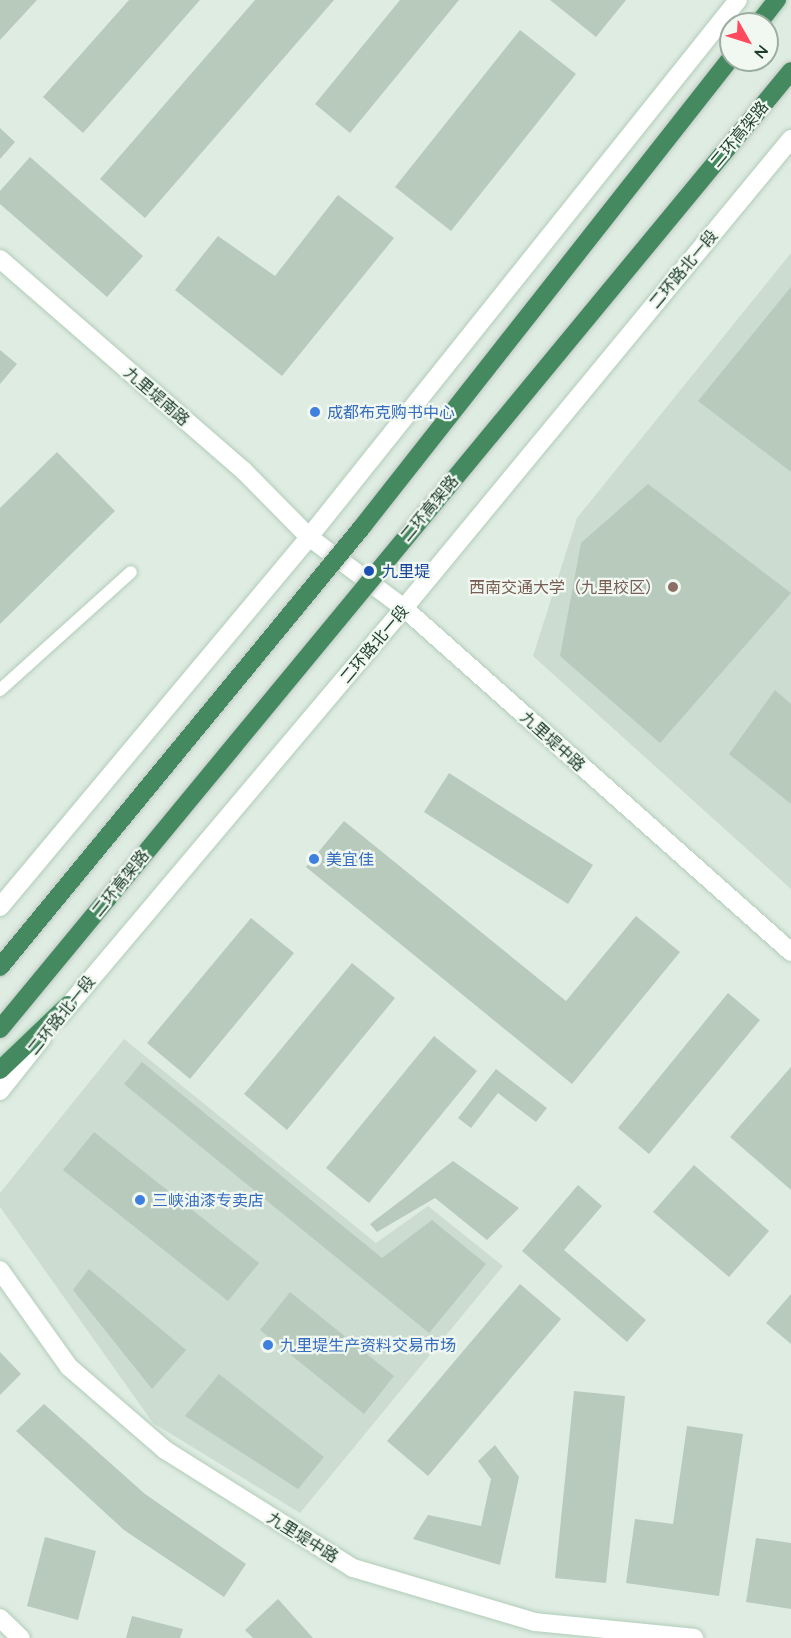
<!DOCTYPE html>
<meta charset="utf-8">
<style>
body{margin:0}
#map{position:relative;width:791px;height:1638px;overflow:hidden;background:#dfece2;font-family:Quicksand,"Noto Sans SC",sans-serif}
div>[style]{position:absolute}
.built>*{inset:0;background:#cddcd0}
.building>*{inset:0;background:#b7cabc}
.roads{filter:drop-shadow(0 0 2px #b1cdb9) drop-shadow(0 0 2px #b1cdb9)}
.service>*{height:12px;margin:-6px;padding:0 6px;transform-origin:6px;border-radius:6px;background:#fff}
.minor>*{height:18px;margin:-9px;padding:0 9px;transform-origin:9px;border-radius:9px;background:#fff}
.tertiary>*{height:18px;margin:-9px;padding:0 9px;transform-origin:9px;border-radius:9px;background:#fff}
.secondary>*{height:18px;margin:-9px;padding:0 9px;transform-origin:9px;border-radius:9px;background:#fff}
.trunk>*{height:18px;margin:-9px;padding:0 9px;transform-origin:9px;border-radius:9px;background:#448960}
.bridges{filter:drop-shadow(0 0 2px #c0c9c3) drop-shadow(0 0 2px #c0c9c3)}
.trunk-bridge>*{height:18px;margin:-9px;padding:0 9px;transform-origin:9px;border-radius:9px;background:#448960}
.dots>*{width:16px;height:16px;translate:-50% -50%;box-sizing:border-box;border:3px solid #f0f8f1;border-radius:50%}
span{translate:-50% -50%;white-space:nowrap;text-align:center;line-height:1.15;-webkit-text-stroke:4.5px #f0f8f1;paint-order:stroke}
.street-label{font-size:16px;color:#1e3d2a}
.shop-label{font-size:16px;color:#366cbe}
.left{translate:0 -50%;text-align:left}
.transit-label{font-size:16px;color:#164399}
.education-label{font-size:16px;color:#785e54}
.right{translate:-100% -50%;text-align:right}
.north{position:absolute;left:719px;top:12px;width:60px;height:60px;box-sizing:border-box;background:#f0f8f1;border:2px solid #9cada1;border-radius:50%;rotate:129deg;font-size:16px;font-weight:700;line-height:24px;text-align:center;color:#1e3d2a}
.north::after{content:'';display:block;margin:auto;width:21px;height:27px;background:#ff4a5d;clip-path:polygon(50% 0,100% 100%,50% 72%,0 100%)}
</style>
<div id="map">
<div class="built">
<div style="clip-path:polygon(791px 253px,791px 889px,533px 656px,577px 518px)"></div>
<div style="clip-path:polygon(124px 1039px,376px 1243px,428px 1206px,503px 1266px,300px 1513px,153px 1423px,0 1207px,0 1193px)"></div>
</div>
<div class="building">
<div style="clip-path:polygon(0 0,37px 0,0 40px)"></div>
<div style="clip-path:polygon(129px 0,200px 0,83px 133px,43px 97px)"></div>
<div style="clip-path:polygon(255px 0,334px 0,145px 218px,100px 179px)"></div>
<div style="clip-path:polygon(400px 0,459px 0,350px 133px,315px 104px)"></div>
<div style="clip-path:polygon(550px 0,626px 0,596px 37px)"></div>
<div style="clip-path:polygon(520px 30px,576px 74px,451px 231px,395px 187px)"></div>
<div style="clip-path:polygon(0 128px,15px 142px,0 159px)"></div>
<div style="clip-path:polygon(30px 157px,143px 256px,107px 297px,0 204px,0 191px)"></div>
<div style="clip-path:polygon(338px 195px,394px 238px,282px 376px,175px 290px,218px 236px,275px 276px)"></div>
<div style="clip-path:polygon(791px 287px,791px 472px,698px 401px)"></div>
<div style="clip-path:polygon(0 350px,17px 364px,0 384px)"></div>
<div style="clip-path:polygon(57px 452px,115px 511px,0 624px,0 508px)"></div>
<div style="clip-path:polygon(648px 484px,791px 593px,660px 743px,560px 656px,581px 543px)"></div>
<div style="clip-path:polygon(775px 690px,791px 704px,791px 804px,729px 754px)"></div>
<div style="clip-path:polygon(449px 773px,593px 865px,568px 904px,424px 812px)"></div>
<div style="clip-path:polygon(344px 821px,566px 1001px,636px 916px,680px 952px,572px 1084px,306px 867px)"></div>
<div style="clip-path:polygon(251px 918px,294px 953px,190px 1079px,147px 1043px)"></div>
<div style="clip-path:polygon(352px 963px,395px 998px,287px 1130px,244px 1094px)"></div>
<div style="clip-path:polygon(728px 993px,760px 1020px,649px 1154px,618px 1128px)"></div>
<div style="clip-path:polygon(434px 1036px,477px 1071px,369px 1203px,326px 1168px)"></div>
<div style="clip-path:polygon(142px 1062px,382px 1258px,432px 1220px,486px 1264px,429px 1333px,124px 1084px)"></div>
<div style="clip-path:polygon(791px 1067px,791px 1190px,730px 1137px)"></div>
<div style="clip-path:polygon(496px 1069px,547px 1108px,536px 1122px,498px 1093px,471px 1128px,458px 1118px)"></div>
<div style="clip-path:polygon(94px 1132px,259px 1263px,228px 1301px,63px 1170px)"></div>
<div style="clip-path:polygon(453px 1161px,519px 1208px,487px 1240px,435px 1198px,377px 1232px,370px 1224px)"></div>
<div style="clip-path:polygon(694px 1165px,769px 1231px,729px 1277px,653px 1212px)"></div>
<div style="clip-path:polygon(578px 1185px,602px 1206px,564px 1250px,646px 1320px,627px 1342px,522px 1251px)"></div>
<div style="clip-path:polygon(89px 1269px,186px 1350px,152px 1389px,73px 1290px)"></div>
<div style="clip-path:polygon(520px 1284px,561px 1319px,428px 1476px,387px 1441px)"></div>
<div style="clip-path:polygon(290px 1292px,394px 1376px,364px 1414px,260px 1330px)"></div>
<div style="clip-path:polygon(791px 1294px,791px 1344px,766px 1323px)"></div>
<div style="clip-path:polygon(0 1352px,21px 1374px,0 1395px)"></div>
<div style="clip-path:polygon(219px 1374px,324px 1457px,298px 1489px,185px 1416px)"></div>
<div style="clip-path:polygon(574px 1391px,625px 1396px,606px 1583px,555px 1578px)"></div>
<div style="clip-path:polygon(44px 1404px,145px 1494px,246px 1564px,224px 1597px,124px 1530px,16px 1431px)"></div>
<div style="clip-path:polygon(687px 1426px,743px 1434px,719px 1596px,626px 1583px,635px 1519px,673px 1524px)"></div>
<div style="clip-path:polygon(495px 1445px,519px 1477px,500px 1565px,413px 1539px,428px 1515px,481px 1526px,491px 1479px,478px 1461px)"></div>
<div style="clip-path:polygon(45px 1537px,96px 1551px,78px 1620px,27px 1606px)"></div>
<div style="clip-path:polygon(756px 1538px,791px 1543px,791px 1609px,746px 1602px)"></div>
<div style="clip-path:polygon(278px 1599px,313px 1638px,253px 1638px,245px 1630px)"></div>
<div style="clip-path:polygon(132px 1616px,183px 1629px,180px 1638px,126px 1638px)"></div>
</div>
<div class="roads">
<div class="service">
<div style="left:0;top:690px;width:176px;rotate:-42deg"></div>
</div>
<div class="minor">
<div style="left:0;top:1270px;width:119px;rotate:54.6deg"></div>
<div style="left:69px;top:1367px;width:127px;rotate:40.8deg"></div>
<div style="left:165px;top:1450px;width:222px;rotate:32.1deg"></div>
<div style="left:353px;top:1568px;width:190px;rotate:16.5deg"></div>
<div style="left:535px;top:1622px;width:160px;rotate:5.7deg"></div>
<div style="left:0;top:1618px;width:29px;rotate:44deg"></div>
</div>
<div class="tertiary">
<div style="left:0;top:259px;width:322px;rotate:41deg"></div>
<div style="left:243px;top:470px;width:94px;rotate:45.4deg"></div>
<div style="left:309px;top:537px;width:119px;rotate:36.8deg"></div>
<div style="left:404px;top:608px;width:518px;rotate:41.63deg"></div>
</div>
<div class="secondary">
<div style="left:0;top:907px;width:482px;rotate:-50.1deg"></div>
<div style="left:309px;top:537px;width:687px;rotate:-51.38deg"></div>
<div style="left:59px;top:1017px;width:535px;rotate:-49.85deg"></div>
<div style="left:404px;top:608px;width:608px;rotate:-50.47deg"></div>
<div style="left:0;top:1091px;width:68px;rotate:-51.6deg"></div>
</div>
<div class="trunk">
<div style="left:758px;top:24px;width:31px;rotate:-52deg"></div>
<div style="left:0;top:1070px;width:94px;rotate:-43.7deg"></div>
</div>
</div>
<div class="bridges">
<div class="trunk-bridge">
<div style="left:0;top:967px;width:570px;rotate:-50.55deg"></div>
<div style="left:362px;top:527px;width:597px;rotate:-51.81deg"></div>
<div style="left:0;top:1029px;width:1242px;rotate:-50.45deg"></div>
</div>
</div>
<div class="dots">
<div style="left:315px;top:412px;background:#3f7fe0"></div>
<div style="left:369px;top:571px;background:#1a4fb4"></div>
<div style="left:673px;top:587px;background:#8d6e63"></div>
<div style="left:314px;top:859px;background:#3f7fe0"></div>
<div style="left:140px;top:1200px;background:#3f7fe0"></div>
<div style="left:268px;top:1345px;background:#3f7fe0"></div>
</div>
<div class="street-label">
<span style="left:739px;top:134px;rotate:-50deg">二环高架路</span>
<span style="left:683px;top:269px;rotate:-50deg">二环路北一段</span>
<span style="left:157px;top:396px;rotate:41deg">九里堤南路</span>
<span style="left:429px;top:508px;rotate:-50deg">二环高架路</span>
<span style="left:374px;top:644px;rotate:-50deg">二环路北一段</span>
<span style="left:553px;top:741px;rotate:42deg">九里堤中路</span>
<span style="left:120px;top:883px;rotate:-51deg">二环高架路</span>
<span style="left:61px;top:1015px;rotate:-51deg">二环路北一段</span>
<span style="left:303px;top:1537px;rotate:32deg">九里堤中路</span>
</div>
<div class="shop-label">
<span class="left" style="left:327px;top:412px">成都布克购书中心</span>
<span class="left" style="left:326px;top:859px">美宜佳</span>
<span class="left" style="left:152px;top:1200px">三峡油漆专卖店</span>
<span class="left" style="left:280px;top:1345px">九里堤生产资料交易市场</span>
</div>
<div class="transit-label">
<span class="left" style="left:382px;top:571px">九里堤</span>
</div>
<div class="education-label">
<span class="right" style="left:661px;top:587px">西南交通大学（九里校区）</span>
</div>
<div class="north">N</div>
</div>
